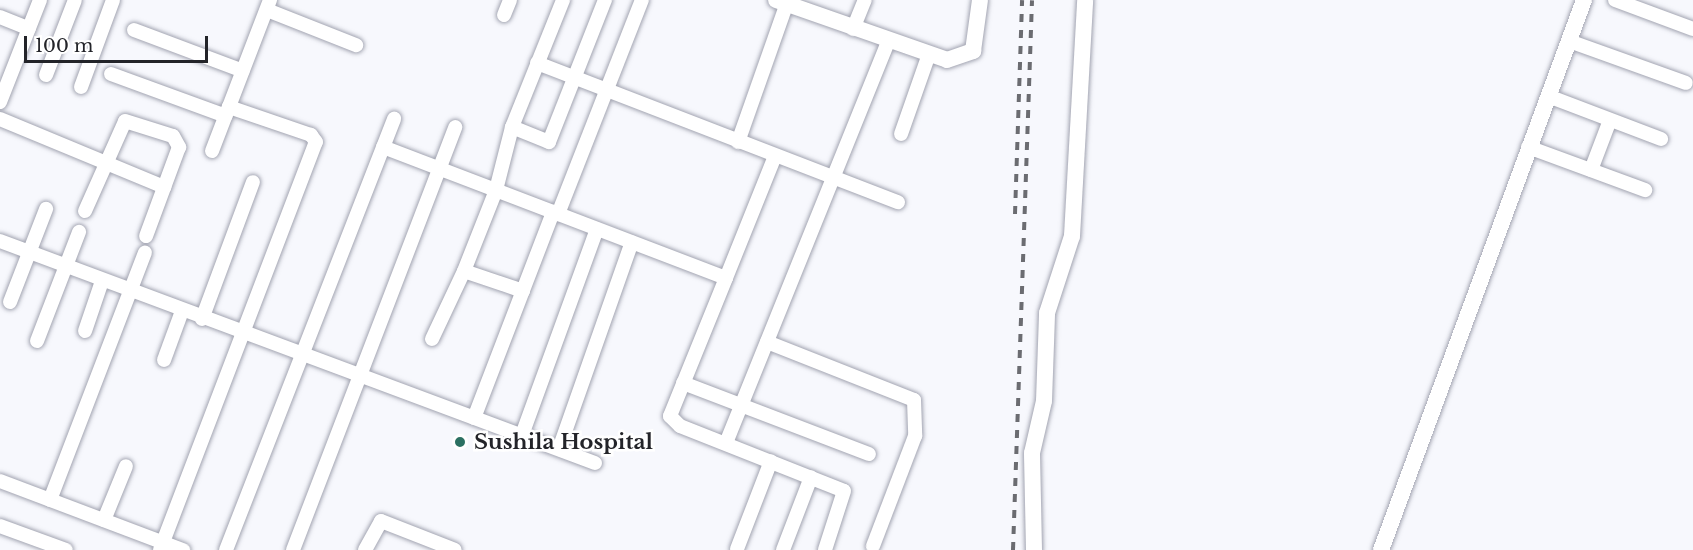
<!DOCTYPE html>
<style>
body{margin:0}
#map{position:relative;width:1693px;height:550px;overflow:hidden;background:#f7f8fd;font-family:"Libre Baskerville",serif}
div>[style]{position:absolute}
.roads{filter:drop-shadow(0 0 2px #a2a4b1) drop-shadow(0 0 2px #a2a4b1)}
.minor>*{height:14px;margin:-7px;padding:0 7px;transform-origin:7px;border-radius:7px;background:#fff}
.tertiary>*{height:16px;margin:-8px;padding:0 8px;transform-origin:8px;border-radius:8px;background:#fff}
.rail>*{height:4px;margin-top:-2px;transform-origin:0;background:repeating-linear-gradient(90deg,#6b6c71 0 8px,transparent 0 16px)}
.dots>*{width:16px;height:16px;translate:-50% -50%;box-sizing:border-box;border:3px solid #fff;border-radius:50%}
span{translate:-50% -50%;white-space:nowrap;text-align:center;line-height:1.15;-webkit-text-stroke:5px #fff;paint-order:stroke}
.poi-label{font-size:21px;color:#232429;font-weight:700}
.left{translate:0 -50%;text-align:left}
.scale{position:absolute;left:24px;top:36px;width:184px;height:27px;box-sizing:border-box;border:3px solid #232429;border-top:0;padding-left:8px;font-size:18px;line-height:21px;white-space:nowrap;color:#232429;-webkit-text-stroke:4px #fff;paint-order:stroke}
</style>
<div id="map">
<div class="roads">
<div class="minor">
<div style="left:1615px;top:0;width:83px;rotate:20.4deg"></div>
<div style="left:267px;top:10px;width:96px;rotate:21.5deg"></div>
<div style="left:504px;top:15px;width:16px;rotate:-68deg"></div>
<div style="left:0;top:17px;width:31px;rotate:22deg"></div>
<div style="left:853px;top:29px;width:31px;rotate:-68deg"></div>
<div style="left:134px;top:30px;width:116px;rotate:20.6deg"></div>
<div style="left:1569px;top:41px;width:124px;rotate:19.7deg"></div>
<div style="left:537px;top:63px;width:387px;rotate:21.1deg"></div>
<div style="left:111px;top:74px;width:122px;rotate:20.1deg"></div>
<div style="left:46px;top:75px;width:80px;rotate:-68.9deg"></div>
<div style="left:81px;top:87px;width:93px;rotate:-69.8deg"></div>
<div style="left:1548px;top:96px;width:121px;rotate:20.8deg"></div>
<div style="left:0;top:102px;width:110px;rotate:-68.6deg"></div>
<div style="left:0;top:119px;width:178px;rotate:22.5deg"></div>
<div style="left:512px;top:127px;width:40px;rotate:22deg"></div>
<div style="left:549px;top:142px;width:153px;rotate:-68.5deg"></div>
<div style="left:901px;top:134px;width:82px;rotate:-70.7deg"></div>
<div style="left:738px;top:142px;width:151px;rotate:-70.6deg"></div>
<div style="left:383px;top:147px;width:367px;rotate:20.9deg"></div>
<div style="left:726px;top:278px;width:131px;rotate:-68.1deg"></div>
<div style="left:1528px;top:147px;width:125px;rotate:20.2deg"></div>
<div style="left:212px;top:151px;width:162px;rotate:-69deg"></div>
<div style="left:1591px;top:170px;width:53px;rotate:-69.2deg"></div>
<div style="left:85px;top:211px;width:98px;rotate:-66deg"></div>
<div style="left:125px;top:121px;width:50px;rotate:17.4deg"></div>
<div style="left:173px;top:136px;width:13px;rotate:61deg"></div>
<div style="left:179px;top:147px;width:95px;rotate:110.3deg"></div>
<div style="left:558px;top:214px;width:230px;rotate:-68.6deg"></div>
<div style="left:0;top:241px;width:635px;rotate:20.46deg"></div>
<div style="left:726px;top:278px;width:149px;rotate:112.1deg"></div>
<div style="left:670px;top:416px;width:14px;rotate:45deg"></div>
<div style="left:680px;top:426px;width:176px;rotate:21.6deg"></div>
<div style="left:844px;top:491px;width:62px;rotate:107.9deg"></div>
<div style="left:523px;top:291px;width:62px;rotate:-161.3deg"></div>
<div style="left:464px;top:271px;width:87px;rotate:-68.4deg"></div>
<div style="left:496px;top:190px;width:65px;rotate:-75.7deg"></div>
<div style="left:512px;top:127px;width:137px;rotate:-68.1deg"></div>
<div style="left:10px;top:302px;width:100px;rotate:-68.8deg"></div>
<div style="left:202px;top:319px;width:146px;rotate:-69.6deg"></div>
<div style="left:85px;top:331px;width:53px;rotate:-71.2deg"></div>
<div style="left:432px;top:339px;width:75px;rotate:-64.8deg"></div>
<div style="left:37px;top:341px;width:117px;rotate:-68.9deg"></div>
<div style="left:767px;top:342px;width:158px;rotate:21.5deg"></div>
<div style="left:914px;top:400px;width:36px;rotate:88deg"></div>
<div style="left:915px;top:436px;width:118px;rotate:110.9deg"></div>
<div style="left:164px;top:360px;width:52px;rotate:-69.8deg"></div>
<div style="left:683px;top:383px;width:199px;rotate:20.9deg"></div>
<div style="left:474px;top:418px;width:221px;rotate:-69deg"></div>
<div style="left:522px;top:435px;width:219px;rotate:-70deg"></div>
<div style="left:726px;top:443px;width:432px;rotate:-68deg"></div>
<div style="left:559px;top:449px;width:219px;rotate:-70.6deg"></div>
<div style="left:0;top:481px;width:196px;rotate:20.7deg"></div>
<div style="left:50px;top:500px;width:265px;rotate:-69deg"></div>
<div style="left:104px;top:520px;width:58px;rotate:-67.8deg"></div>
<div style="left:0;top:526px;width:70px;rotate:20deg"></div>
<div style="left:737px;top:549px;width:94px;rotate:-68.9deg"></div>
<div style="left:160px;top:550px;width:437px;rotate:-69.1deg"></div>
<div style="left:316px;top:142px;width:9px;rotate:-126deg"></div>
<div style="left:311px;top:135px;width:87px;rotate:-161.1deg"></div>
<div style="left:226px;top:550px;width:463px;rotate:-68.7deg"></div>
<div style="left:293px;top:550px;width:453px;rotate:-69deg"></div>
<div style="left:365px;top:550px;width:33px;rotate:-61deg"></div>
<div style="left:381px;top:521px;width:79px;rotate:21.4deg"></div>
<div style="left:783px;top:550px;width:78px;rotate:-69deg"></div>
</div>
<div class="tertiary">
<div style="left:776px;top:0;width:181px;rotate:19.3deg"></div>
<div style="left:947px;top:60px;width:28px;rotate:-19deg"></div>
<div style="left:973px;top:51px;width:51px;rotate:-82.2deg"></div>
<div style="left:1034px;top:550px;width:97px;rotate:-91.2deg"></div>
<div style="left:1032px;top:453px;width:53px;rotate:-77deg"></div>
<div style="left:1044px;top:401px;width:88px;rotate:-88deg"></div>
<div style="left:1047px;top:313px;width:81px;rotate:-72deg"></div>
<div style="left:1072px;top:236px;width:236px;rotate:-86.8deg"></div>
<div style="left:1381px;top:550px;width:586px;rotate:-69.74deg"></div>
</div>
</div>
<div class="rail">
<div style="left:1015px;top:214px;width:214px;rotate:-88.1deg"></div>
<div style="left:1013px;top:550px;width:550px;rotate:-88.02deg"></div>
</div>
<div class="dots">
<div style="left:460px;top:442px;background:#2b7062"></div>
</div>
<div class="poi-label">
<span class="left" style="left:474px;top:442px">Sushila Hospital</span>
</div>
<div class="scale">100 m</div>
</div>
